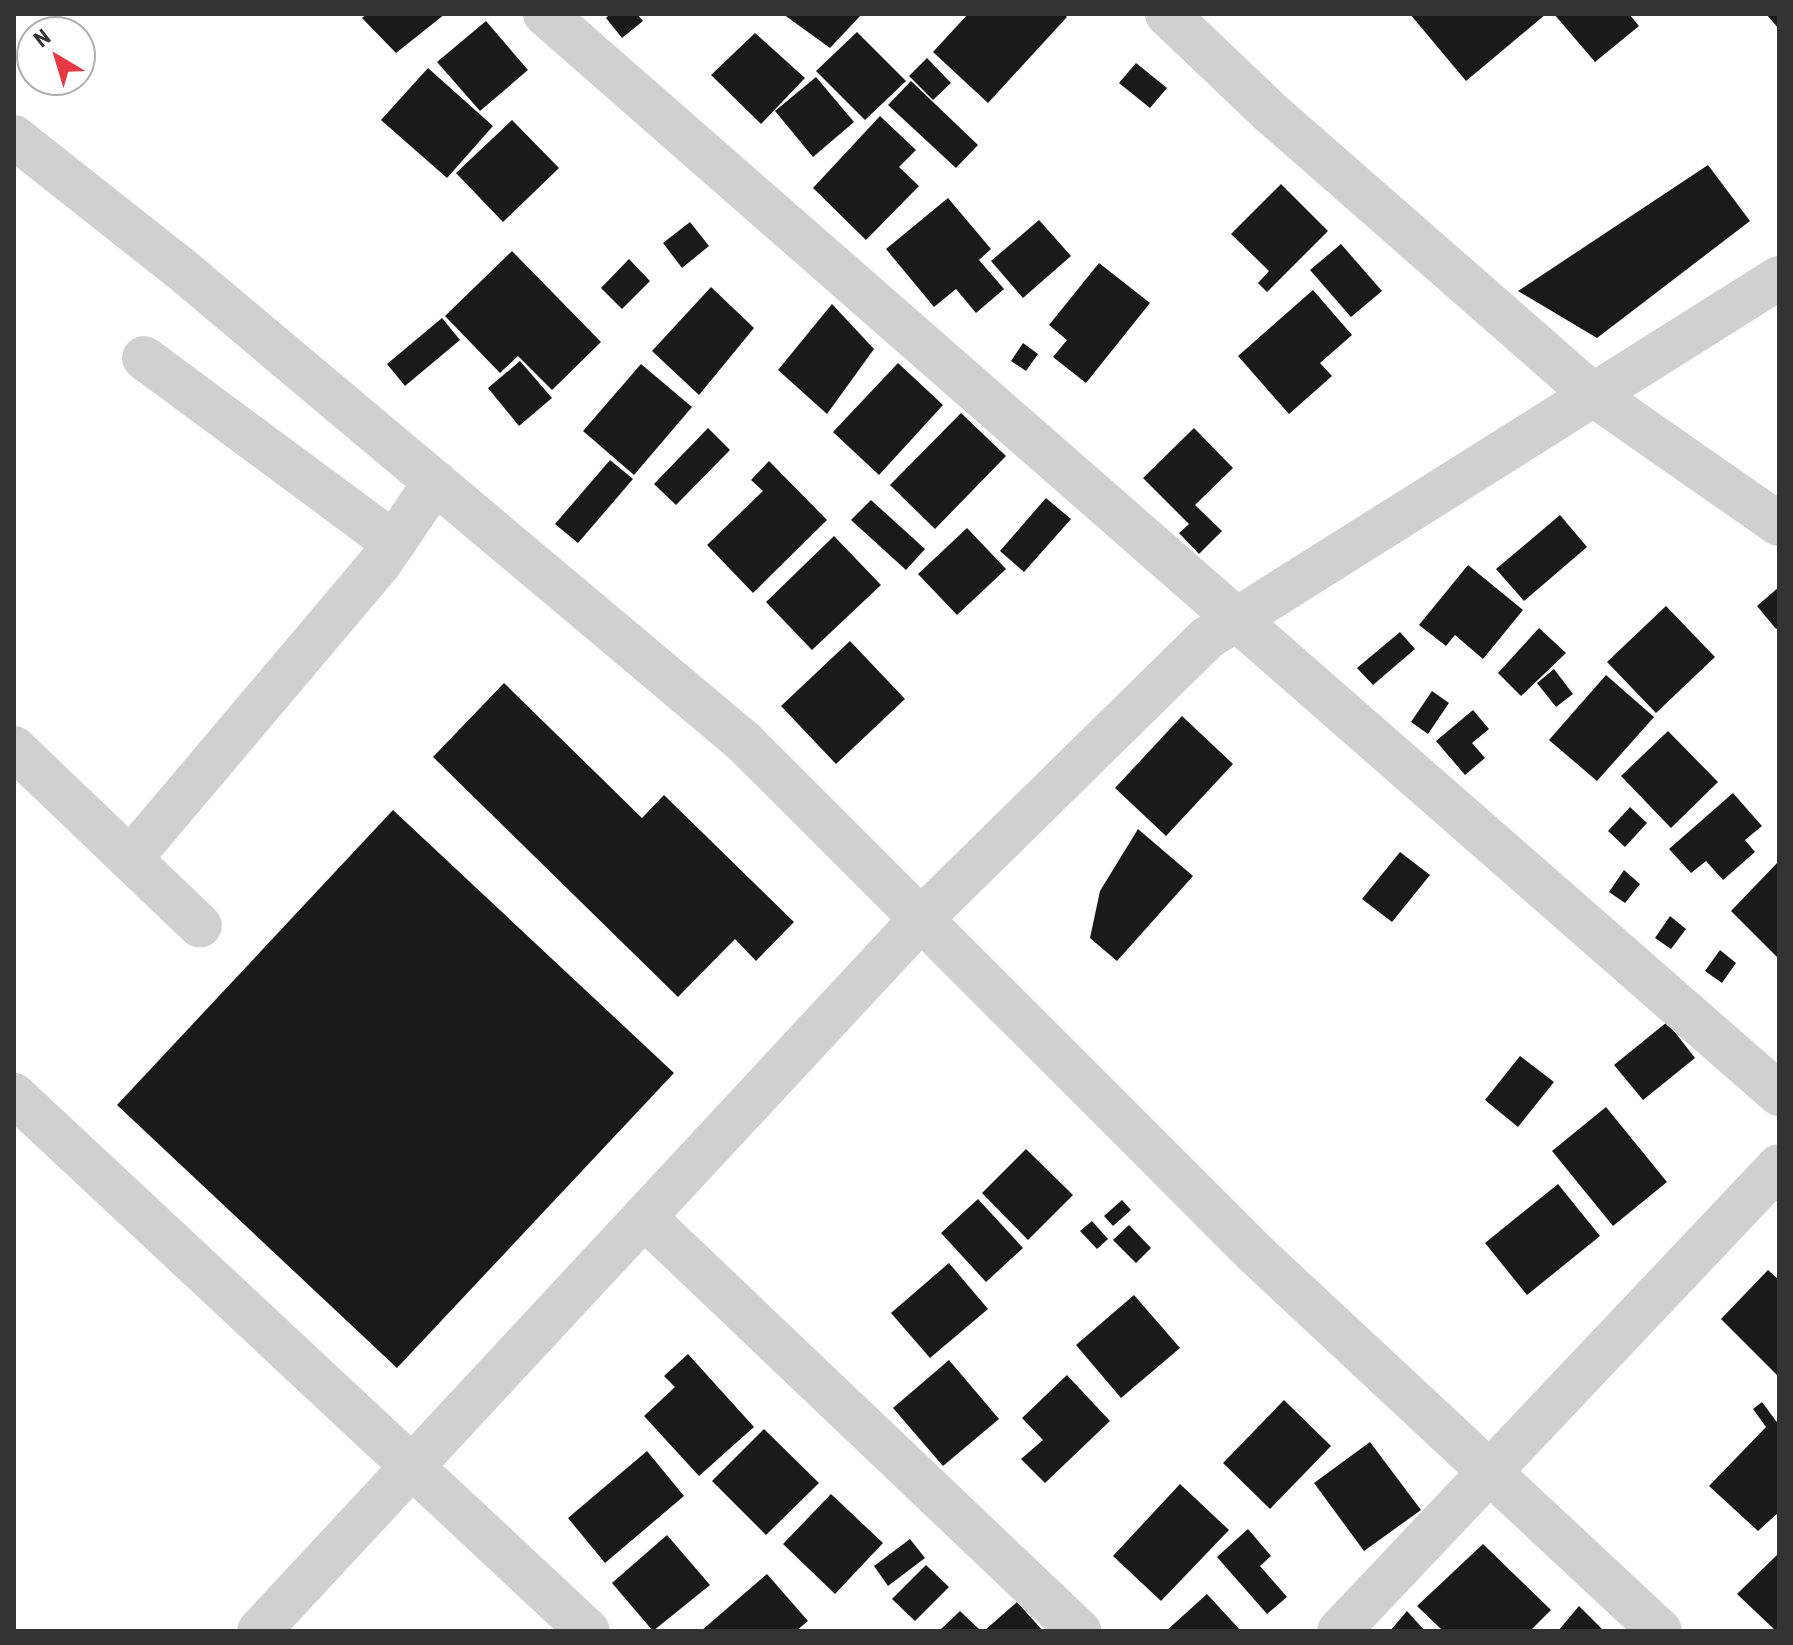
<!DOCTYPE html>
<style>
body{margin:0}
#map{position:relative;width:1793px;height:1645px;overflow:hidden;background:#fff;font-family:"Roboto Condensed",sans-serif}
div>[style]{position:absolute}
.building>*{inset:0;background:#1a1a1a}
.minor>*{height:44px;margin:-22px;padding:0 22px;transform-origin:22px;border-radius:22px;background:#d0d0d0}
span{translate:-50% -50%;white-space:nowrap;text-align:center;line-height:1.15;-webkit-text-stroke:8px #fff;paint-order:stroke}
.frame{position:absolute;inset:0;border:16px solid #333;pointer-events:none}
.north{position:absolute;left:16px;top:16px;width:80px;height:80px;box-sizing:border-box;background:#fff;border:2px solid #adadad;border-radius:50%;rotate:322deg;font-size:22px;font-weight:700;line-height:32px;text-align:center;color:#333}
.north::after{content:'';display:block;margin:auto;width:28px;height:36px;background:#e63946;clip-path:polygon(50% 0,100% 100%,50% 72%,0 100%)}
</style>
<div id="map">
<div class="building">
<div style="clip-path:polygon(367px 14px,445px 14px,396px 53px,362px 18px)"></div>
<div style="clip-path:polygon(610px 14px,637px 14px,643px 21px,622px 38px,606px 18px)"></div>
<div style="clip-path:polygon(783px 14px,862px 14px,830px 48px)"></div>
<div style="clip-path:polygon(968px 14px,1063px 14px,1067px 17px,988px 103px,933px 52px)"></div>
<div style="clip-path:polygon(1410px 14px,1546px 14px,1466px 81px)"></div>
<div style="clip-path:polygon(1554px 14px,1629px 14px,1639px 26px,1595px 62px)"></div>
<div style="clip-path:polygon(1766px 14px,1779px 14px,1779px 29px)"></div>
<div style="clip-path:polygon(486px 21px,528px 70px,480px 111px,437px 62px)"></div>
<div style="clip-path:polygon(857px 32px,906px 81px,865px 120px,816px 71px)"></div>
<div style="clip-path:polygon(755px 33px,805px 78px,761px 124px,711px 75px)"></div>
<div style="clip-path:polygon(927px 58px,951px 83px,933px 100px,909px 76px)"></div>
<div style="clip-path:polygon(1136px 63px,1167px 88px,1150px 108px,1119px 83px)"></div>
<div style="clip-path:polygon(428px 68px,493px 126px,447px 178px,381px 120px)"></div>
<div style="clip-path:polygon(816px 77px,854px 122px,813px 157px,775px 111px)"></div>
<div style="clip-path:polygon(911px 81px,978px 145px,956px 168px,888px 105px)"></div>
<div style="clip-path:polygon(880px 116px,916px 150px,899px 167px,919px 186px,866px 240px,813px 188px)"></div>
<div style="clip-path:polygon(512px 120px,559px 168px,503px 222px,456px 173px)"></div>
<div style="clip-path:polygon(1708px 165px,1750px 221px,1597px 338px,1518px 291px)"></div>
<div style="clip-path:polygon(1281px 184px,1328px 231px,1267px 292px,1258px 283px,1269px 271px,1231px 234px)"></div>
<div style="clip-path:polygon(948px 198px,991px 249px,979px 260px,1004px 289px,976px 313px,956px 289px,934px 307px,886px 249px)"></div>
<div style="clip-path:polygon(1039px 220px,1071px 256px,1023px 298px,991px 261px)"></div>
<div style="clip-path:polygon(690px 222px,709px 246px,682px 268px,663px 243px)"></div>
<div style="clip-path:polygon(1341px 244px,1382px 291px,1351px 317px,1310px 270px)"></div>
<div style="clip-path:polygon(512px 251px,601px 342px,552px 390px,518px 356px,500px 373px,445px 316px)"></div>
<div style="clip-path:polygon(629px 259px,650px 281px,622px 309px,601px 288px)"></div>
<div style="clip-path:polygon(1099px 263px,1150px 303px,1086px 383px,1053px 357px,1067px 340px,1049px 325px)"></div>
<div style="clip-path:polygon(711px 287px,754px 328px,699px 395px,652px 351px)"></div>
<div style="clip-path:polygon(1313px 290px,1352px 335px,1320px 363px,1332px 376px,1289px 414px,1238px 356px)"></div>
<div style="clip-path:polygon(832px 304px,874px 349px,827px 414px,778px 370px)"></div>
<div style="clip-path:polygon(442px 318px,460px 340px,405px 386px,387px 364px)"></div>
<div style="clip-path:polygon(1023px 343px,1038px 354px,1026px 371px,1011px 361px)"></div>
<div style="clip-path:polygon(520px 361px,552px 398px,519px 426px,488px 388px)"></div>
<div style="clip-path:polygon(898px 363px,943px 405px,879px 475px,833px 432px)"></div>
<div style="clip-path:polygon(641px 364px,692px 407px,634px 475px,583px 431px)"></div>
<div style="clip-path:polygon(961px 413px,1006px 456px,935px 529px,890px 485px)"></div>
<div style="clip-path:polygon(708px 428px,730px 450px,676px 505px,654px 484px)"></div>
<div style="clip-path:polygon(1194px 428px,1233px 468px,1195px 505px,1222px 531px,1199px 554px,1179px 533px,1189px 524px,1143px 478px)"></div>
<div style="clip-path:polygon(610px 460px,633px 479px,578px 543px,555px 524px)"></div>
<div style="clip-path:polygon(769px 461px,827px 520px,753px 593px,707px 545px,763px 491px,751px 480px)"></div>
<div style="clip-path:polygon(1046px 498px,1071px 519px,1024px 572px,1000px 551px)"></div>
<div style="clip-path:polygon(871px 500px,925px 549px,906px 570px,851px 520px)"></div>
<div style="clip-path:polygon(1560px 515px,1587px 547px,1524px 601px,1496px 569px)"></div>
<div style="clip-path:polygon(967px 528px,1006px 569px,957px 615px,918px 574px)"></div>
<div style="clip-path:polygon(834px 536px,881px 585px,812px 650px,766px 602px)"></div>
<div style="clip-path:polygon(1468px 565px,1523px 610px,1483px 659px,1455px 635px,1446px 646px,1419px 625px)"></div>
<div style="clip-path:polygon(1779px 587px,1779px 627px,1776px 629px,1757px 606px)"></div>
<div style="clip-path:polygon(1666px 606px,1715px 657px,1656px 713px,1607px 662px)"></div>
<div style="clip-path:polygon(1539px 628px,1566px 653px,1521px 696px,1498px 673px)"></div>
<div style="clip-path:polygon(1400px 632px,1415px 649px,1373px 685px,1357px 668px)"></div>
<div style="clip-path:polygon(850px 641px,905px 699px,836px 764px,781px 706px)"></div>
<div style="clip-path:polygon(1554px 669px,1573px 694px,1556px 707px,1537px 683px)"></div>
<div style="clip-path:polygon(1606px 675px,1654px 717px,1597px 781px,1549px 740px)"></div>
<div style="clip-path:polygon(504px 683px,642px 818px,664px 795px,794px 922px,756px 961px,735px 939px,678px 997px,433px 757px)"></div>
<div style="clip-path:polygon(1432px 691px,1449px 703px,1428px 734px,1411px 722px)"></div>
<div style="clip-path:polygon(1473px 710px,1489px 729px,1472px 743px,1485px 758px,1465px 775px,1436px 741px)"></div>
<div style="clip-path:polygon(1182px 716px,1233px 764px,1166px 836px,1115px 788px)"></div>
<div style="clip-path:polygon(1668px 731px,1718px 782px,1671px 828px,1621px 776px)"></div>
<div style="clip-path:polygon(1733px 793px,1762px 826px,1745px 840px,1755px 852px,1723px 880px,1706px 861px,1691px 873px,1669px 849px)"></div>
<div style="clip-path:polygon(1630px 807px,1647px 823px,1625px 847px,1608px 831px)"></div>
<div style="clip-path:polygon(393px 810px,674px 1073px,397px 1368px,117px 1105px)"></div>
<div style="clip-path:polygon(1138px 829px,1193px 876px,1117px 961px,1090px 938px,1100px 891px)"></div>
<div style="clip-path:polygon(1400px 852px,1430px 875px,1392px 922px,1362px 899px)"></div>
<div style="clip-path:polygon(1779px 861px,1779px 959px,1731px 911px)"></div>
<div style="clip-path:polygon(1624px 870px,1640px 884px,1625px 903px,1609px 892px)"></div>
<div style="clip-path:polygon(1670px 916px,1686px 929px,1671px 949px,1655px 938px)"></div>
<div style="clip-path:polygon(1720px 950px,1736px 963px,1722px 983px,1705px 971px)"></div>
<div style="clip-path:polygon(1667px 1022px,1695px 1058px,1643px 1100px,1614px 1065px)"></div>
<div style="clip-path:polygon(1520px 1056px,1554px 1082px,1518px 1127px,1485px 1100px)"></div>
<div style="clip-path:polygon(1606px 1107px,1667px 1182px,1613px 1226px,1552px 1151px)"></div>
<div style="clip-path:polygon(1026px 1149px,1073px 1195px,1028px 1240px,982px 1193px)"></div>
<div style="clip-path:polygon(1558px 1184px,1600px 1236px,1527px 1295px,1485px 1243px)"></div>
<div style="clip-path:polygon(978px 1199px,1023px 1248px,986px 1282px,941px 1233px)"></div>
<div style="clip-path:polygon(1122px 1200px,1131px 1210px,1113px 1226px,1104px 1216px)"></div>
<div style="clip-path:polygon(1092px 1221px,1108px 1239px,1097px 1249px,1080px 1231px)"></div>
<div style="clip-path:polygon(1129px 1225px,1151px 1248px,1136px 1263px,1113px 1240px)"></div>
<div style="clip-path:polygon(949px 1263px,988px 1309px,930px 1358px,891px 1313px)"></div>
<div style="clip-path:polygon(1768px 1270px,1779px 1280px,1779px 1377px,1721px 1319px)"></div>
<div style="clip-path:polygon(1134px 1295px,1180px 1348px,1121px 1398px,1076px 1345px)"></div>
<div style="clip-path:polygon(688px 1354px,754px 1427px,699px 1476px,644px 1416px,675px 1387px,664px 1376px)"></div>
<div style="clip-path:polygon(949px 1360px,999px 1419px,943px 1466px,893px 1408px)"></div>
<div style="clip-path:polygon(1067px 1375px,1110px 1421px,1045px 1483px,1021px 1459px,1043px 1440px,1022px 1418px)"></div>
<div style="clip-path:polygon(1284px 1400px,1331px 1446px,1270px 1509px,1223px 1463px)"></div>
<div style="clip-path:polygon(1762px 1402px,1779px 1425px,1779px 1512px,1758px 1531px,1709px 1486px,1766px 1427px,1753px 1409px)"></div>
<div style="clip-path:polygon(764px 1429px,819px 1483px,766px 1535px,712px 1481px)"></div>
<div style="clip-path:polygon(1370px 1442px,1421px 1510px,1364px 1551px,1314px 1483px)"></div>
<div style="clip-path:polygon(647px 1451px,684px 1496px,605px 1563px,568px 1518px)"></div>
<div style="clip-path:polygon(1180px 1484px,1229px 1530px,1161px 1601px,1113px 1556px)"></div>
<div style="clip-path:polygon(831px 1494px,883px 1543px,835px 1594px,783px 1544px)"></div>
<div style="clip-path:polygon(1248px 1529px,1271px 1556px,1260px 1566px,1287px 1597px,1267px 1614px,1217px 1557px)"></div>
<div style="clip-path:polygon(667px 1535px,710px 1585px,653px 1631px,612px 1583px)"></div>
<div style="clip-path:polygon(910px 1539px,925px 1558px,888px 1586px,874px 1566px)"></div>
<div style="clip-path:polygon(1483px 1544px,1551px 1610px,1530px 1631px,1443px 1631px,1417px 1606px)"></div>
<div style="clip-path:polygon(1779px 1553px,1779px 1631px,1776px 1631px,1737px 1594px)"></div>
<div style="clip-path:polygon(926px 1565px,949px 1587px,915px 1621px,892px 1599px)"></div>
<div style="clip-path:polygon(767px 1574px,808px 1621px,796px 1631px,701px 1631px)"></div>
<div style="clip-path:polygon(1207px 1594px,1241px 1631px,1166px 1631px)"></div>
<div style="clip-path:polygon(1017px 1602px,1043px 1631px,984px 1631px)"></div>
<div style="clip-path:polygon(1579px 1606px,1604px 1631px,1558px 1631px)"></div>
<div style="clip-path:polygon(960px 1611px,981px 1631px,939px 1631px)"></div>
<div style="clip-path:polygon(1407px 1611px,1425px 1631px,1390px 1631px)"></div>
</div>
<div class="minor">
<div style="left:545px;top:14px;width:1640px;rotate:41.19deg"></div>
<div style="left:1167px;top:14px;width:144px;rotate:43.6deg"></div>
<div style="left:1271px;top:113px;width:425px;rotate:41.2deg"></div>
<div style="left:1591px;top:393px;width:229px;rotate:34.9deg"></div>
<div style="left:14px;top:137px;width:211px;rotate:38.3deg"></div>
<div style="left:180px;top:268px;width:737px;rotate:40.04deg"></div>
<div style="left:744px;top:742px;width:725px;rotate:45deg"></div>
<div style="left:1257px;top:1255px;width:551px;rotate:43.01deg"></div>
<div style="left:144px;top:358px;width:311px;rotate:36.5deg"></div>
<div style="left:14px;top:748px;width:257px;rotate:43.7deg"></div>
<div style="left:130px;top:859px;width:387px;rotate:-49.8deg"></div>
<div style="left:380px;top:563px;width:98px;rotate:-55.8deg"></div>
<div style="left:14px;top:1095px;width:785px;rotate:43.04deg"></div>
<div style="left:644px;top:1217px;width:601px;rotate:43.58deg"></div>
<div style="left:259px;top:1631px;width:972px;rotate:-47.08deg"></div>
<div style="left:921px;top:919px;width:401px;rotate:-44.5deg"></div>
<div style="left:1207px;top:638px;width:676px;rotate:-32.19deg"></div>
<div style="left:1339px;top:1631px;width:640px;rotate:-46.58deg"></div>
</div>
<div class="frame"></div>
<div class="north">N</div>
</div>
